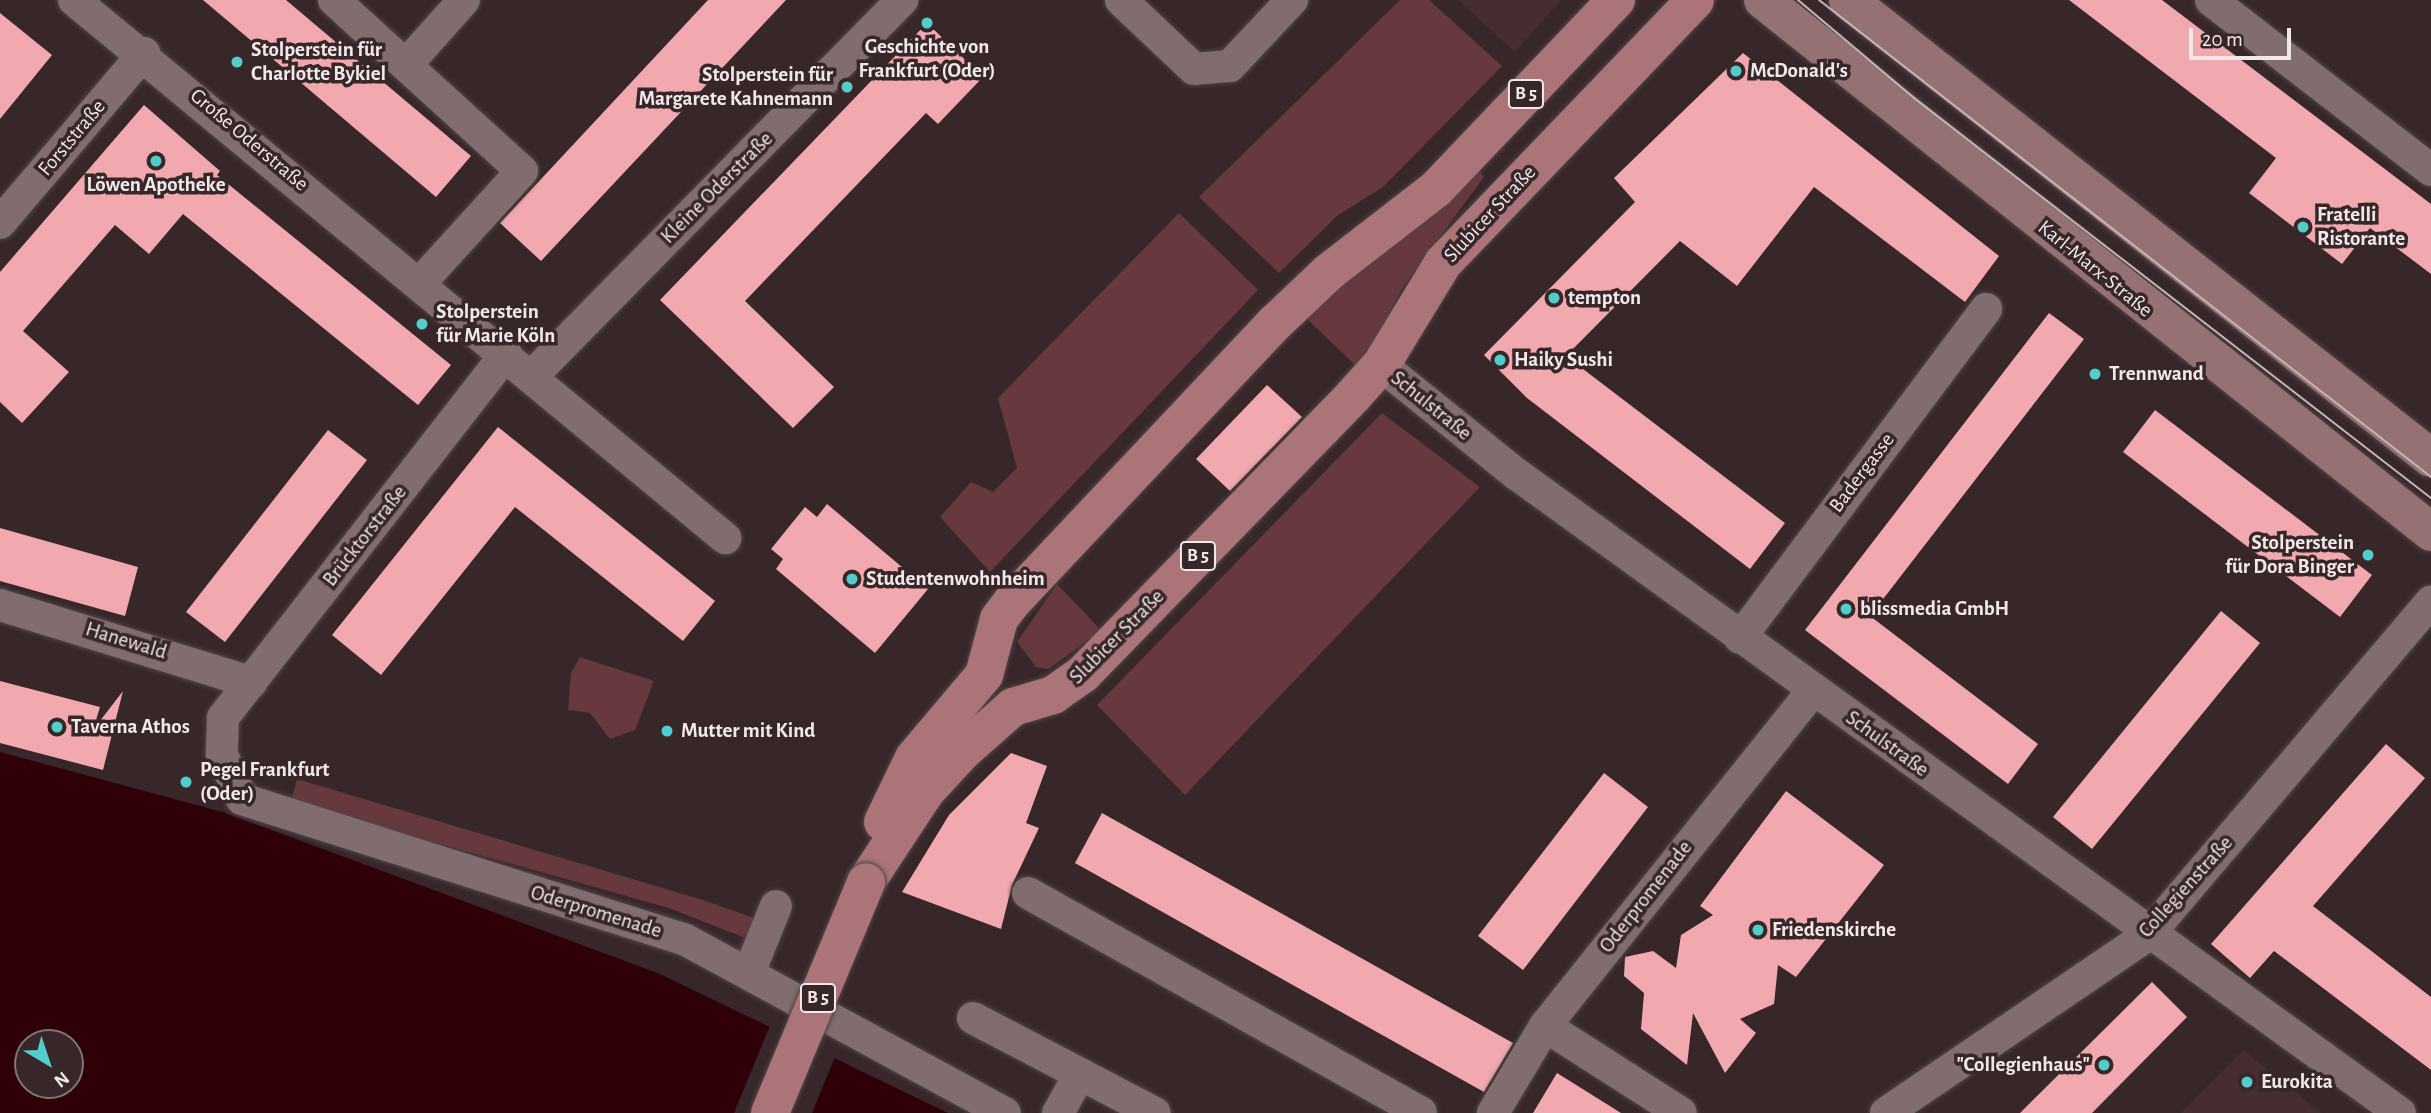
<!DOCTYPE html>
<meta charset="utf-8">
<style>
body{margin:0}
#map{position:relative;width:2431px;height:1113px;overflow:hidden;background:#372728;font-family:"Alegreya Sans",sans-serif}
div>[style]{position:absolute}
.built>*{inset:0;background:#462e30}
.green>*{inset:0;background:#67393e}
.water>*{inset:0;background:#300008}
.pier>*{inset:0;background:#372728}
.building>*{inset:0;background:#f1a9af}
.roads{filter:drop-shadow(0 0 2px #514445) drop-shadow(0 0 2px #514445)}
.street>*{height:32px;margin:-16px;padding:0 16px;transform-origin:16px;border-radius:16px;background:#816d6e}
.secondary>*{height:38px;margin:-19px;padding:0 19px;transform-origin:19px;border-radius:19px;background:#957173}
.primary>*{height:38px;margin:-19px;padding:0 19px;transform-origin:19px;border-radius:19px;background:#aa7479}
.tram>*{height:2px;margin:-1px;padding:0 1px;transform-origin:1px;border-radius:1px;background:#c2b6b7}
.bridges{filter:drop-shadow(0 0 2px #514445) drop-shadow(0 0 2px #514445)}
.primary-bridge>*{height:38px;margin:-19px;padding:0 19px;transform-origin:19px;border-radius:19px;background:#aa7479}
.dots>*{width:19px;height:19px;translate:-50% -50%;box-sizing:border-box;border:4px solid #372728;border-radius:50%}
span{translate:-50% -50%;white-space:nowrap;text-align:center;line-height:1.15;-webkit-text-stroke:7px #372728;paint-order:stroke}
.shield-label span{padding:2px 5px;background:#372728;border:2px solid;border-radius:5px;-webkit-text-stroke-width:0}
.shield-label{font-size:19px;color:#f3e8e9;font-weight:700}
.poi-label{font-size:21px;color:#f3e8e9;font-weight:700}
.left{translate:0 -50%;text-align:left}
.right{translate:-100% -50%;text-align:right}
.street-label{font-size:21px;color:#f3e8e9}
.north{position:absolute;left:14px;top:1029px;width:70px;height:70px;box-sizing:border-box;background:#372728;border:2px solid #827475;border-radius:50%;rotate:141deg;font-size:19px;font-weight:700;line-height:28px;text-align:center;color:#f3e8e9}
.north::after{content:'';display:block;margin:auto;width:24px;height:32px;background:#53cdcb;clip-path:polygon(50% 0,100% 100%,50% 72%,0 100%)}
.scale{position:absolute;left:2189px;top:28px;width:102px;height:32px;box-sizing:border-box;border:4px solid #f3e8e9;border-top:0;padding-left:9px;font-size:21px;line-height:24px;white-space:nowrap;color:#f3e8e9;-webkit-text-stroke:5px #372728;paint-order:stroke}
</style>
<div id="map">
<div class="built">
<div style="clip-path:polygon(1458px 0,1561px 0,1515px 52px)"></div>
<div style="clip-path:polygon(2243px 1050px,2321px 1113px,2181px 1113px)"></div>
</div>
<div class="green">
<div style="clip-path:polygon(1400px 0,1429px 0,1502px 66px,1383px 187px,1338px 215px,1279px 273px,1199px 197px)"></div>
<div style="clip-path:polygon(1480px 171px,1484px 177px,1403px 287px,1360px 370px,1303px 315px)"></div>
<div style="clip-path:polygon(1179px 213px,1258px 290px,990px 572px,940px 517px,971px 482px,993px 492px,1017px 468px,998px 398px)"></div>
<div style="clip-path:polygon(1382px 413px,1480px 487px,1185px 795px,1097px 705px)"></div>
<div style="clip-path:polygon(1057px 584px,1101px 630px,1049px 669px,1036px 667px,1017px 642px)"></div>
<div style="clip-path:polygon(580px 657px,654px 681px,635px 730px,610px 739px,590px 713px,568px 710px,571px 673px)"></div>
<div style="clip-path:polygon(297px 779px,703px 900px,757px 919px,748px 939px,669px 908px,291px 802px)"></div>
</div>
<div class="water">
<div style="clip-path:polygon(evenodd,0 752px,226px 813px,660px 974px,948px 1113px,0 1113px,0 752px,28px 1043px,70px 1043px,70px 1085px,28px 1085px,28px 1043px)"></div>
</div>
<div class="pier">
<div style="clip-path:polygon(772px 1021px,837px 1052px,812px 1113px,734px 1113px)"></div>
</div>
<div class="building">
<div style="clip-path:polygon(203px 0,286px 0,471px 156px,436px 197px)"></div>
<div style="clip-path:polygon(708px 0,786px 0,541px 261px,500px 223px)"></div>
<div style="clip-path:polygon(2069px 0,2162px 0,2431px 204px,2431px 274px,2370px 228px,2342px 264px,2249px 193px,2276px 158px)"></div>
<div style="clip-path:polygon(0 13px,52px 55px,0 119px)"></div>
<div style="clip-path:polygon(927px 23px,983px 77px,938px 124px,926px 113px,745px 301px,834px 387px,793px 428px,660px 300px)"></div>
<div style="clip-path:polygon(1743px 53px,1999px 256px,1965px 302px,1814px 187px,1737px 286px,1680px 241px,1566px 356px,1785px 523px,1750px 569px,1527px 398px,1484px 355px,1635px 202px,1614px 178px)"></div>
<div style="clip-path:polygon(144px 105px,220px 171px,217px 175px,451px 365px,418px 405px,183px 214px,149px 254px,115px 225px,23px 331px,69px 372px,22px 423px,0 402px,0 272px)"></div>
<div style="clip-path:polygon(2049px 313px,2084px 339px,1870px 616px,2038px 744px,2008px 784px,1805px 630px)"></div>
<div style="clip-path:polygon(1267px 385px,1302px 417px,1230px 491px,1196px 459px)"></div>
<div style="clip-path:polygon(2155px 410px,2372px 575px,2340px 617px,2123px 452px)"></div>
<div style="clip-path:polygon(498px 427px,715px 601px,683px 641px,515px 507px,381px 675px,332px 635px)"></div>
<div style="clip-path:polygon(328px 430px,367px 460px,225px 642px,186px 612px)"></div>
<div style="clip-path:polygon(827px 504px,928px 589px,875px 653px,776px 569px,783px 559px,771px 549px,805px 507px,817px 517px)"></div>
<div style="clip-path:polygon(0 528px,138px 567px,125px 616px,0 581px)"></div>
<div style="clip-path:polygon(2221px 611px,2260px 643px,2092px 849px,2053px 817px)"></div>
<div style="clip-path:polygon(0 681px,100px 707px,93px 730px,123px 691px,103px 770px,0 743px)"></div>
<div style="clip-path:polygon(2386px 744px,2425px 778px,2313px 906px,2431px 997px,2431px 1070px,2274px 951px,2250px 978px,2211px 944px)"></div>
<div style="clip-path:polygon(1011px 753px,1047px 766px,1026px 823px,1039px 828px,1012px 885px,1001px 929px,902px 892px,949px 815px)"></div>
<div style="clip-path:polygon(1604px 773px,1648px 807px,1523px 970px,1478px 936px)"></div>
<div style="clip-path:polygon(1786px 791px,1884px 865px,1796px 977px,1778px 965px,1774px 1004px,1740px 1019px,1756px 1033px,1725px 1073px,1693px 1013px,1687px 1065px,1641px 1029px,1644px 993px,1624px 976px,1625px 957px,1653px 951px,1676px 968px,1681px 935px,1713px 915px,1700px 906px)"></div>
<div style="clip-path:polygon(1102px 813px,1513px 1043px,1484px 1092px,1075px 863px)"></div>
<div style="clip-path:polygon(2152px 982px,2187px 1017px,2092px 1113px,2020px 1113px)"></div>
<div style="clip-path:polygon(1557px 1073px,1621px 1113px,1533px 1113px)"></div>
</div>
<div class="roads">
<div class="street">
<div style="left:74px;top:0;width:845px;rotate:39.57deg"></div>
<div style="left:334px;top:0;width:254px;rotate:42.3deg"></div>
<div style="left:522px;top:171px;width:151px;rotate:132.3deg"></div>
<div style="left:1121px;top:0;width:100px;rotate:43.4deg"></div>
<div style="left:1194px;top:69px;width:36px;rotate:-5deg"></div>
<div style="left:1230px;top:66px;width:91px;rotate:-46.8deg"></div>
<div style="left:2211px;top:0;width:278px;rotate:37.7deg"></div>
<div style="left:406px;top:65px;width:87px;rotate:-48.3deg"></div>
<div style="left:0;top:223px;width:223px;rotate:-49.7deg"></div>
<div style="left:506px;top:354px;width:461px;rotate:127.9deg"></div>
<div style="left:223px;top:718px;width:37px;rotate:92deg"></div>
<div style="left:222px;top:755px;width:48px;rotate:65.6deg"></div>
<div style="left:242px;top:799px;width:464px;rotate:17.6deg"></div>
<div style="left:684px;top:939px;width:365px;rotate:28.5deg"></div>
<div style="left:1381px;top:365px;width:172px;rotate:38.9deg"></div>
<div style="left:1515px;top:473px;width:1092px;rotate:35.87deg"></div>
<div style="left:532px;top:376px;width:528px;rotate:-45.46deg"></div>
<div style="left:0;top:605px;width:263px;rotate:17.1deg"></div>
<div style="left:1740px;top:638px;width:411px;rotate:-53.2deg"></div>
<div style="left:1028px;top:893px;width:450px;rotate:29.2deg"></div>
<div style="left:749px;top:973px;width:72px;rotate:-68.1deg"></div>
<div style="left:973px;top:1018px;width:205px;rotate:27.6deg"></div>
<div style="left:1545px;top:1026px;width:161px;rotate:32.6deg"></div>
<div style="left:1058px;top:1113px;width:45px;rotate:-60.6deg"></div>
<div style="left:1493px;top:1113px;width:101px;rotate:-59.1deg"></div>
<div style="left:1545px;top:1026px;width:430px;rotate:-51.4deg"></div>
<div style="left:1886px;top:1113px;width:318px;rotate:-34.2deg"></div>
<div style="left:2149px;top:934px;width:436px;rotate:-49.7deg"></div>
</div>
<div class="secondary">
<div style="left:1763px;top:0;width:854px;rotate:38.53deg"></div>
<div style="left:1848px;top:0;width:741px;rotate:38.15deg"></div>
</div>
<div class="primary">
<div style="left:883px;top:822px;width:71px;rotate:-64.2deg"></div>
<div style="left:914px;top:758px;width:109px;rotate:-49.9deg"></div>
<div style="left:984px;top:675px;width:58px;rotate:-75deg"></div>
<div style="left:999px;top:619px;width:20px;rotate:-53deg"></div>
<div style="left:1011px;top:603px;width:386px;rotate:-46.7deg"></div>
<div style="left:1276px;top:322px;width:74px;rotate:-43.4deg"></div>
<div style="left:1330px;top:271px;width:134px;rotate:-37.7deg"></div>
<div style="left:1436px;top:189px;width:261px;rotate:-46.4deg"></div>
<div style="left:866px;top:882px;width:109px;rotate:-56.6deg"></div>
<div style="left:926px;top:791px;width:53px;rotate:-47.3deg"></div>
<div style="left:962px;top:752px;width:68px;rotate:-41.4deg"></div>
<div style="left:1013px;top:707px;width:42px;rotate:-16.7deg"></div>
<div style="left:1053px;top:695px;width:37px;rotate:-35deg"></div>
<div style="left:1083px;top:674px;width:388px;rotate:-45.8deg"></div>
<div style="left:1353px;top:396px;width:42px;rotate:-47.9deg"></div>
<div style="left:1381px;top:365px;width:119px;rotate:-58.7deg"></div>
<div style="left:1443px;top:263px;width:364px;rotate:-46.2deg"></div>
</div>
</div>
<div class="tram">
<div style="left:1798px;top:0;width:152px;rotate:40.2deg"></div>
<div style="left:1914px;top:98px;width:654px;rotate:37.73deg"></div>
<div style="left:1819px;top:0;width:776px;rotate:37.93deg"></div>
</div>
<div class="bridges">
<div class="primary-bridge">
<div style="left:770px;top:1113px;width:250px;rotate:-67.4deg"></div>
</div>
</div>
<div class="dots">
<div style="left:927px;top:23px;background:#53cdcb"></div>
<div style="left:237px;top:62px;background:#53cdcb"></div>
<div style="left:1736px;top:71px;background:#53cdcb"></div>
<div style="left:847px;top:87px;background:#53cdcb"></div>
<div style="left:156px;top:161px;background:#53cdcb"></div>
<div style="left:2303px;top:227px;background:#53cdcb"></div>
<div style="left:1554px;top:298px;background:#53cdcb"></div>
<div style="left:422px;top:324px;background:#53cdcb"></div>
<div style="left:1500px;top:360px;background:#53cdcb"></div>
<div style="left:2095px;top:374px;background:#53cdcb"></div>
<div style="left:2368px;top:555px;background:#53cdcb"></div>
<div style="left:852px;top:579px;background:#53cdcb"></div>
<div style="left:1846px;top:609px;background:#53cdcb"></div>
<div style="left:57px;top:727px;background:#53cdcb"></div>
<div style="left:667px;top:731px;background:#53cdcb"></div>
<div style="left:186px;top:782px;background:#53cdcb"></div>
<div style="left:1758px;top:930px;background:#53cdcb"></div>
<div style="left:2104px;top:1065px;background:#53cdcb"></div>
<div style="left:2247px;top:1082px;background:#53cdcb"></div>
</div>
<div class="shield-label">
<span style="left:1526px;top:94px">B 5</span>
<span style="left:1198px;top:556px">B 5</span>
<span style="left:818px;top:998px">B 5</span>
</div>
<div class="poi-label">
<span style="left:927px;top:59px">Geschichte von<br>Frankfurt (Oder)</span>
<span class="left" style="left:251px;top:62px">Stolperstein für<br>Charlotte Bykiel</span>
<span class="left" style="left:1750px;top:71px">McDonald's</span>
<span class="right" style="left:833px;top:87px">Stolperstein für<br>Margarete Kahnemann</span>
<span style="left:156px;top:185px">Löwen Apotheke</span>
<span class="left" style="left:2317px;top:227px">Fratelli<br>Ristorante</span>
<span class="left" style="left:1568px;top:298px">tempton</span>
<span class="left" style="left:436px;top:324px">Stolperstein<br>für Marie Köln</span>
<span class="left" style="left:1514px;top:360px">Haiky Sushi</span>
<span class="left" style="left:2109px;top:374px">Trennwand</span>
<span class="right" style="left:2354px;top:555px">Stolperstein<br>für Dora Binger</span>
<span class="left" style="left:866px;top:579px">Studentenwohnheim</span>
<span class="left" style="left:1860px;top:609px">blissmedia GmbH</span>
<span class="left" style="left:71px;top:727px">Taverna Athos</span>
<span class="left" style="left:681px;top:731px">Mutter mit Kind</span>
<span class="left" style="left:200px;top:782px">Pegel Frankfurt<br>(Oder)</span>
<span class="left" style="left:1772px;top:930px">Friedenskirche</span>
<span class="right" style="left:2090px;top:1065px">"Collegienhaus"</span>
<span class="left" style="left:2261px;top:1082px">Eurokita</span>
</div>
<div class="street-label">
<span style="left:72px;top:138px;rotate:-50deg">Forststraße</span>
<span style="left:249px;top:140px;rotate:40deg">Große Oderstraße</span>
<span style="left:717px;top:188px;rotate:-45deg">Kleine Oderstraße</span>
<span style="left:1490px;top:214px;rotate:-47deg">Slubicer Straße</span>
<span style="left:2095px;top:269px;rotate:39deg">Karl-Marx-Straße</span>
<span style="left:1431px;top:406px;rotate:39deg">Schulstraße</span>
<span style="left:1862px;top:473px;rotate:-53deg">Badergasse</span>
<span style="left:365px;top:536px;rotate:-52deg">Brücktorstraße</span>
<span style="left:1117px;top:637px;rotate:-45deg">Slubicer Straße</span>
<span style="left:126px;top:641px;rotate:17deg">Hanewald</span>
<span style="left:1887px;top:744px;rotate:36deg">Schulstraße</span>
<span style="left:2186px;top:887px;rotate:-48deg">Collegienstraße</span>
<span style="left:1646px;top:897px;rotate:-52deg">Oderpromenade</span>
<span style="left:596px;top:912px;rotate:17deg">Oderpromenade</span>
</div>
<div class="north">N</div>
<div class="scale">20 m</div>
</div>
